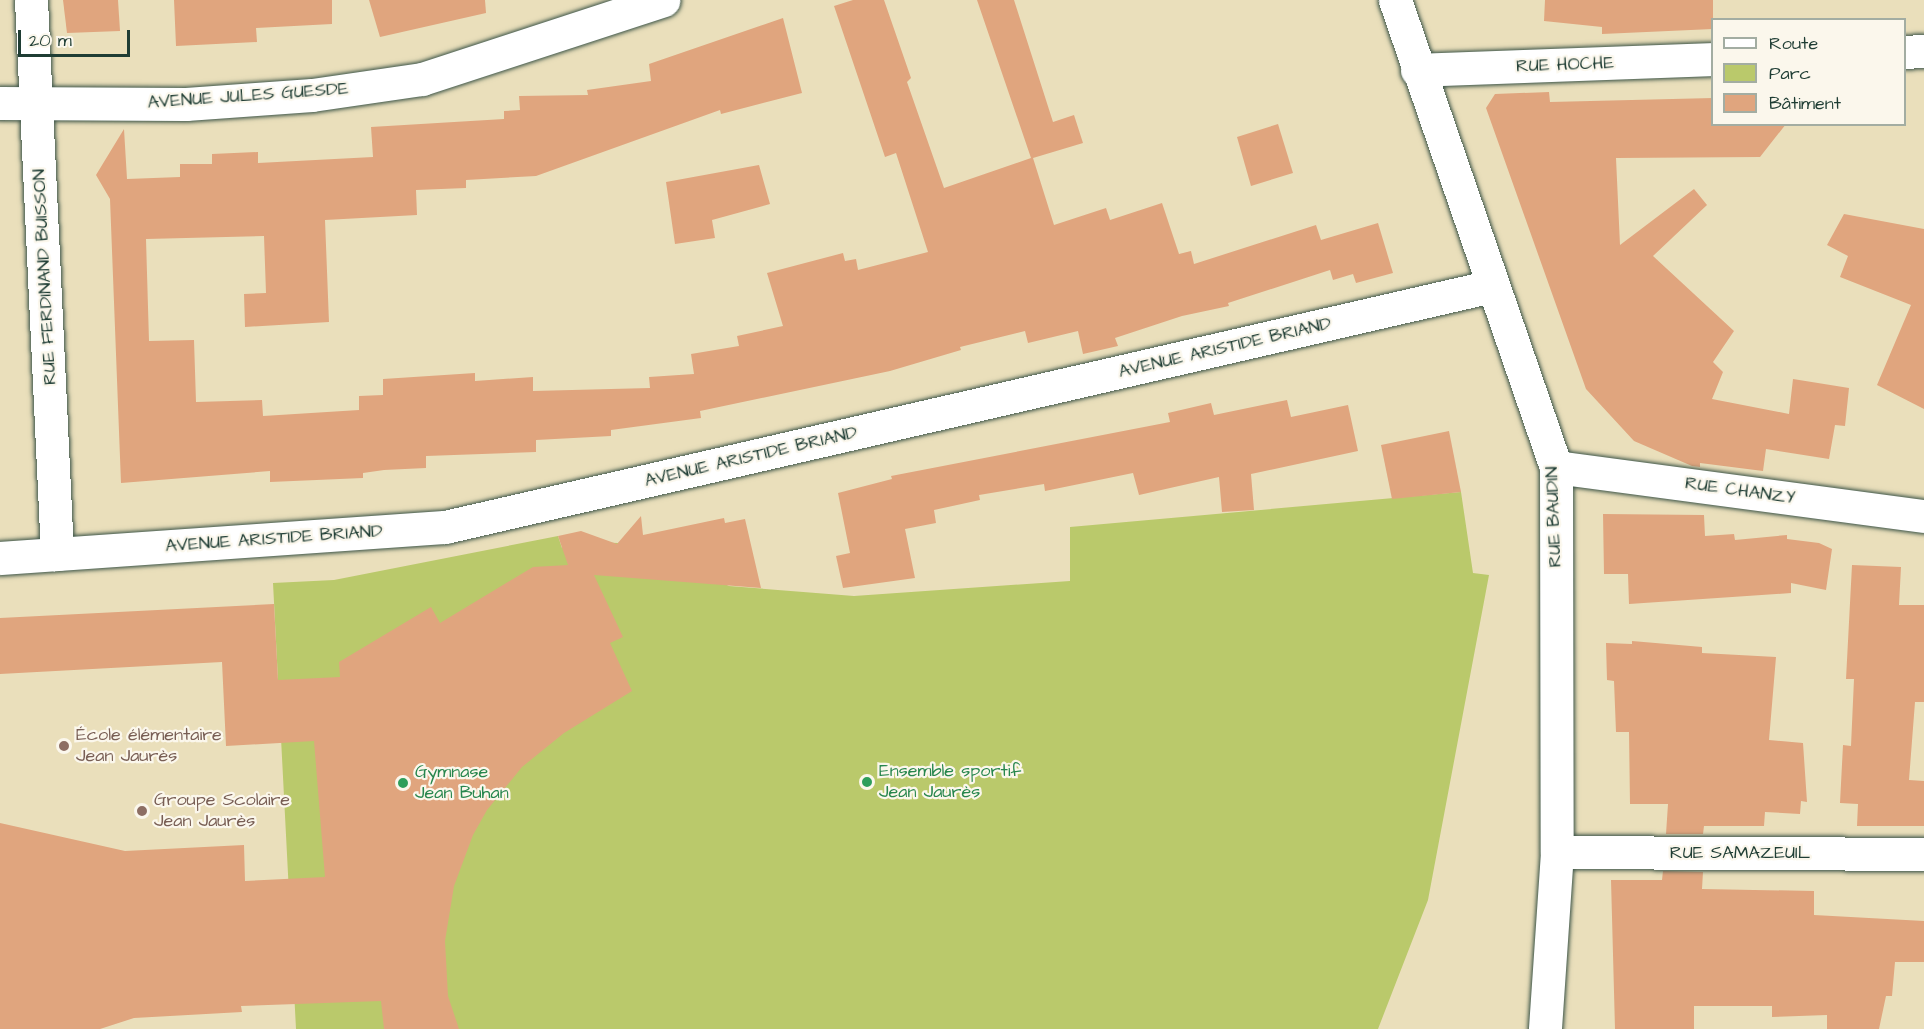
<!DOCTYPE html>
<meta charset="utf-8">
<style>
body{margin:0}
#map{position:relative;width:1924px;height:1029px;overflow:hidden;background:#eadfbb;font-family:"Architects Daughter",sans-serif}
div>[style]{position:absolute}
.green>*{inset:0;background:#bac96b}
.building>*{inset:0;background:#e0a57e}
.roads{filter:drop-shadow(0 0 2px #3d5548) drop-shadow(0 0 2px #3d5548)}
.minor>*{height:33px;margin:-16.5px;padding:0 16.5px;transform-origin:16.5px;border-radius:16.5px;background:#fff}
.dots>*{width:16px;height:16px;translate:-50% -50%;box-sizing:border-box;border:3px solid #fbf7ec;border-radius:50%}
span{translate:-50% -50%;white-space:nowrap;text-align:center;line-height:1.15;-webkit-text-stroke:4.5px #fbf7ec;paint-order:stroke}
.street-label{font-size:18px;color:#1f3d34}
.education-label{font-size:18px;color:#785e54}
.left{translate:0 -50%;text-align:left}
.leisure-label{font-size:18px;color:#27864d}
.legend{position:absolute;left:1711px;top:18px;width:195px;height:108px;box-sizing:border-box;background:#fbf7ec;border:2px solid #a3ada2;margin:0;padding:8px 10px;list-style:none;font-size:18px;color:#1f3d34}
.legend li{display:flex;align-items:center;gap:12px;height:30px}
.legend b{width:30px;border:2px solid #a3ada2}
.scale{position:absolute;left:18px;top:30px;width:112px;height:27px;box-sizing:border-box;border:3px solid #1f3d34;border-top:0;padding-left:8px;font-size:18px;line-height:21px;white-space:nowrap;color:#1f3d34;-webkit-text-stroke:4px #fbf7ec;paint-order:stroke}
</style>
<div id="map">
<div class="green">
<div style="clip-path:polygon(1461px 492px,1473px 573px,1489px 575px,1428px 900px,1378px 1029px,296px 1029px,273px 583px,334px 580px,558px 536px,562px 548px,592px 542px,644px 544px,729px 586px,854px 596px,1070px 581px,1070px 527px)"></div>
</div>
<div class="building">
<div style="clip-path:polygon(63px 0,118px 0,120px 31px,67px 33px)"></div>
<div style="clip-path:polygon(174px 0,332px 0,332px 24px,256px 28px,257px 42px,176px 46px)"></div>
<div style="clip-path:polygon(369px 0,485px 0,486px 13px,380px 37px)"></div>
<div style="clip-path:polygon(853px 0,884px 0,911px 78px,907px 82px,944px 188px,1031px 158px,977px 0,1014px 0,1053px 122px,1074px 115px,1083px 143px,1033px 158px,1054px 225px,1106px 208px,1110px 220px,1162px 203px,1179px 254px,1191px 251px,1194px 264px,1316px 225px,1321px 240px,1378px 223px,1393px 273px,1356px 283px,1353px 274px,1333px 280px,1330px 270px,1228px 303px,1229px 306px,1182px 316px,1115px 338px,1118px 346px,1083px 354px,1078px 331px,1028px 343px,1025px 331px,960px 347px,961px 350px,890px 371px,700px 411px,701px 418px,611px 430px,611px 436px,536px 440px,536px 452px,426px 456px,426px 468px,384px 470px,363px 473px,363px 478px,270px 482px,270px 471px,121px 483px,110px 199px,96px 175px,124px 129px,127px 179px,180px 177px,180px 164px,212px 164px,212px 154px,258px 152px,258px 163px,373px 157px,371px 127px,504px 119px,504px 111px,520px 110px,519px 96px,588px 95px,587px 90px,651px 81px,649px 64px,783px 18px,802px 93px,721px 114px,720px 110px,536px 176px,466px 180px,466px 188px,416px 190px,417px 215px,325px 220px,329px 322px,245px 327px,244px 294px,266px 293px,264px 236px,146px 239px,149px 341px,194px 340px,196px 402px,262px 400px,263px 416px,359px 410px,359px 396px,383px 395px,383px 379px,475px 373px,475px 381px,533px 377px,533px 391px,650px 388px,649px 377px,694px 374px,691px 354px,739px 346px,737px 336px,783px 326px,767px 273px,843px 253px,845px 261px,856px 259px,858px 270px,928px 252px,896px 153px,885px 157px,834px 6px)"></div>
<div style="clip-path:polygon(1545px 0,1713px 0,1713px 29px,1602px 34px,1602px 27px,1544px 21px)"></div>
<div style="clip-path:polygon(1549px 92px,1550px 102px,1713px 98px,1713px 124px,1786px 124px,1760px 157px,1616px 158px,1620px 245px,1694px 189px,1707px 205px,1653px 256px,1734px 331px,1713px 362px,1723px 372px,1712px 399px,1789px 414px,1793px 379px,1849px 388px,1845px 426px,1835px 425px,1829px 459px,1766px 449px,1763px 471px,1700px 463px,1700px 467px,1692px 466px,1634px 441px,1586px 389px,1486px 108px,1495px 94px)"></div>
<div style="clip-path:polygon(1278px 124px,1293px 173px,1251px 186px,1237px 137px)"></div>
<div style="clip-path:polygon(759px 165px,770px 204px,712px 220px,715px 238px,675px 244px,666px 182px)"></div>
<div style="clip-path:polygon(1844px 214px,1924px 229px,1924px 409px,1877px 385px,1911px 305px,1840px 277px,1848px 256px,1827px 245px)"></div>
<div style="clip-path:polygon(1287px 400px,1291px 417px,1348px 405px,1358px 451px,1251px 474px,1254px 510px,1222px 512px,1219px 477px,1139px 495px,1133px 473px,1045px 491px,1044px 484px,979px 495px,980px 500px,934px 510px,936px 523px,905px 529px,915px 578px,843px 588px,836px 556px,850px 553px,838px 493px,892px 479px,891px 476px,1170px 422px,1168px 413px,1211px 403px,1214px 415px)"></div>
<div style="clip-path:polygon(1449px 431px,1461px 492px,1392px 499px,1381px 445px)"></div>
<div style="clip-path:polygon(1603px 514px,1704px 515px,1705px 536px,1734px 534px,1735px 540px,1787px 535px,1787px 539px,1819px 543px,1832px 549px,1826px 590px,1791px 583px,1791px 593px,1629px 604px,1628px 574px,1604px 574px)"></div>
<div style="clip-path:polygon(641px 516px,643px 535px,724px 518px,725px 523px,745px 519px,761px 588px,594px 575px,623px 637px,610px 643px,632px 691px,564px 733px,522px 767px,487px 810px,473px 835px,454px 886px,445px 941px,448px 996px,459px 1029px,384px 1029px,381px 1001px,241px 1006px,242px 1012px,134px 1018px,100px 1029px,0 1029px,0 823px,125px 851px,244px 845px,245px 881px,325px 877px,314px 741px,226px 746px,222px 662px,0 674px,0 618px,274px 604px,278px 680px,340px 677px,339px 662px,431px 607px,440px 623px,533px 567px,568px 565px,558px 536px,581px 531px,617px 544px)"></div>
<div style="clip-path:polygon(1852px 565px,1901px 567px,1899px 605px,1924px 605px,1924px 702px,1915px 702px,1909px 780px,1924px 781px,1924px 826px,1857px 826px,1858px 804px,1840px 803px,1843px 745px,1851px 746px,1854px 679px,1846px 679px)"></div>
<div style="clip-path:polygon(1632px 641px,1702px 647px,1702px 653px,1776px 657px,1769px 740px,1803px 743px,1807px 802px,1801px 801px,1800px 814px,1765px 812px,1764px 826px,1704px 826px,1703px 834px,1666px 834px,1668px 804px,1630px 804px,1629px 732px,1616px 732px,1614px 681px,1607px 680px,1606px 643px,1632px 644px)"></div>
<div style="clip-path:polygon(1663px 871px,1703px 872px,1702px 889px,1814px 891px,1814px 915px,1924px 921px,1924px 962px,1895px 962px,1892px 996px,1886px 996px,1879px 1029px,1827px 1029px,1827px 1015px,1772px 1017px,1772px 1006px,1694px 1006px,1694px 1029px,1615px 1029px,1611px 880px,1662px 880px)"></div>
</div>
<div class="roads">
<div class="minor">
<div style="left:31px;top:0;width:555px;rotate:87.31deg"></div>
<div style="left:1395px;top:0;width:494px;rotate:71deg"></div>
<div style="left:1556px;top:467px;width:385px;rotate:89.9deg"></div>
<div style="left:1557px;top:852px;width:177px;rotate:93.9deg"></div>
<div style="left:1904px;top:52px;width:20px;rotate:-3deg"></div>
<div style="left:1417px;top:70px;width:295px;rotate:-2.1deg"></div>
<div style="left:0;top:103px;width:186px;rotate:0.3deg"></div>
<div style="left:186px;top:104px;width:126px;rotate:-4.1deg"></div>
<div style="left:312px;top:95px;width:111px;rotate:-8.3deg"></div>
<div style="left:422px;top:79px;width:254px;rotate:-18.1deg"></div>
<div style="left:1556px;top:467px;width:371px;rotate:7.6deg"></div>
<div style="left:0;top:558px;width:446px;rotate:-4deg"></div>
<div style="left:445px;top:527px;width:1074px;rotate:-12.96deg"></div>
<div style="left:1557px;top:852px;width:367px;rotate:0.3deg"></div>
</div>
</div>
<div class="dots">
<div style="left:64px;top:746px;background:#8d6e63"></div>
<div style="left:867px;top:782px;background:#2e9e5b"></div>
<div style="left:403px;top:783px;background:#2e9e5b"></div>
<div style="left:142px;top:811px;background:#8d6e63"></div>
</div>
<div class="street-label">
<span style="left:1565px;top:65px;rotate:-2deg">RUE HOCHE</span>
<span style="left:248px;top:96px;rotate:-4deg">AVENUE JULES GUESDE</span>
<span style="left:45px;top:277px;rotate:-93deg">RUE FERDINAND BUISSON</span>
<span style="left:1225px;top:348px;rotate:-13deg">AVENUE ARISTIDE BRIAND</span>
<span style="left:751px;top:457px;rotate:-13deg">AVENUE ARISTIDE BRIAND</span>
<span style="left:1740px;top:491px;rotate:8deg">RUE CHANZY</span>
<span style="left:1554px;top:517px;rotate:-92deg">RUE BAUDIN</span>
<span style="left:274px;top:539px;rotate:-4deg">AVENUE ARISTIDE BRIAND</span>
<span style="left:1740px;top:853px">RUE SAMAZEUIL</span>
</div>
<div class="education-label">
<span class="left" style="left:76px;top:746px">École élémentaire<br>Jean Jaurès</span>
<span class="left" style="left:154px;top:811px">Groupe Scolaire<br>Jean Jaurès</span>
</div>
<div class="leisure-label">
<span class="left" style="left:879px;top:782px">Ensemble sportif<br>Jean Jaurès</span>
<span class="left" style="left:415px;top:783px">Gymnase<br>Jean Buhan</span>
</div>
<ul class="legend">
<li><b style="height:8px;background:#fff"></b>Route</li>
<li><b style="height:16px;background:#bac96b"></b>Parc</li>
<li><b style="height:16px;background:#e0a57e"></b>Bâtiment</li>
</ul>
<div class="scale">20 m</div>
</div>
